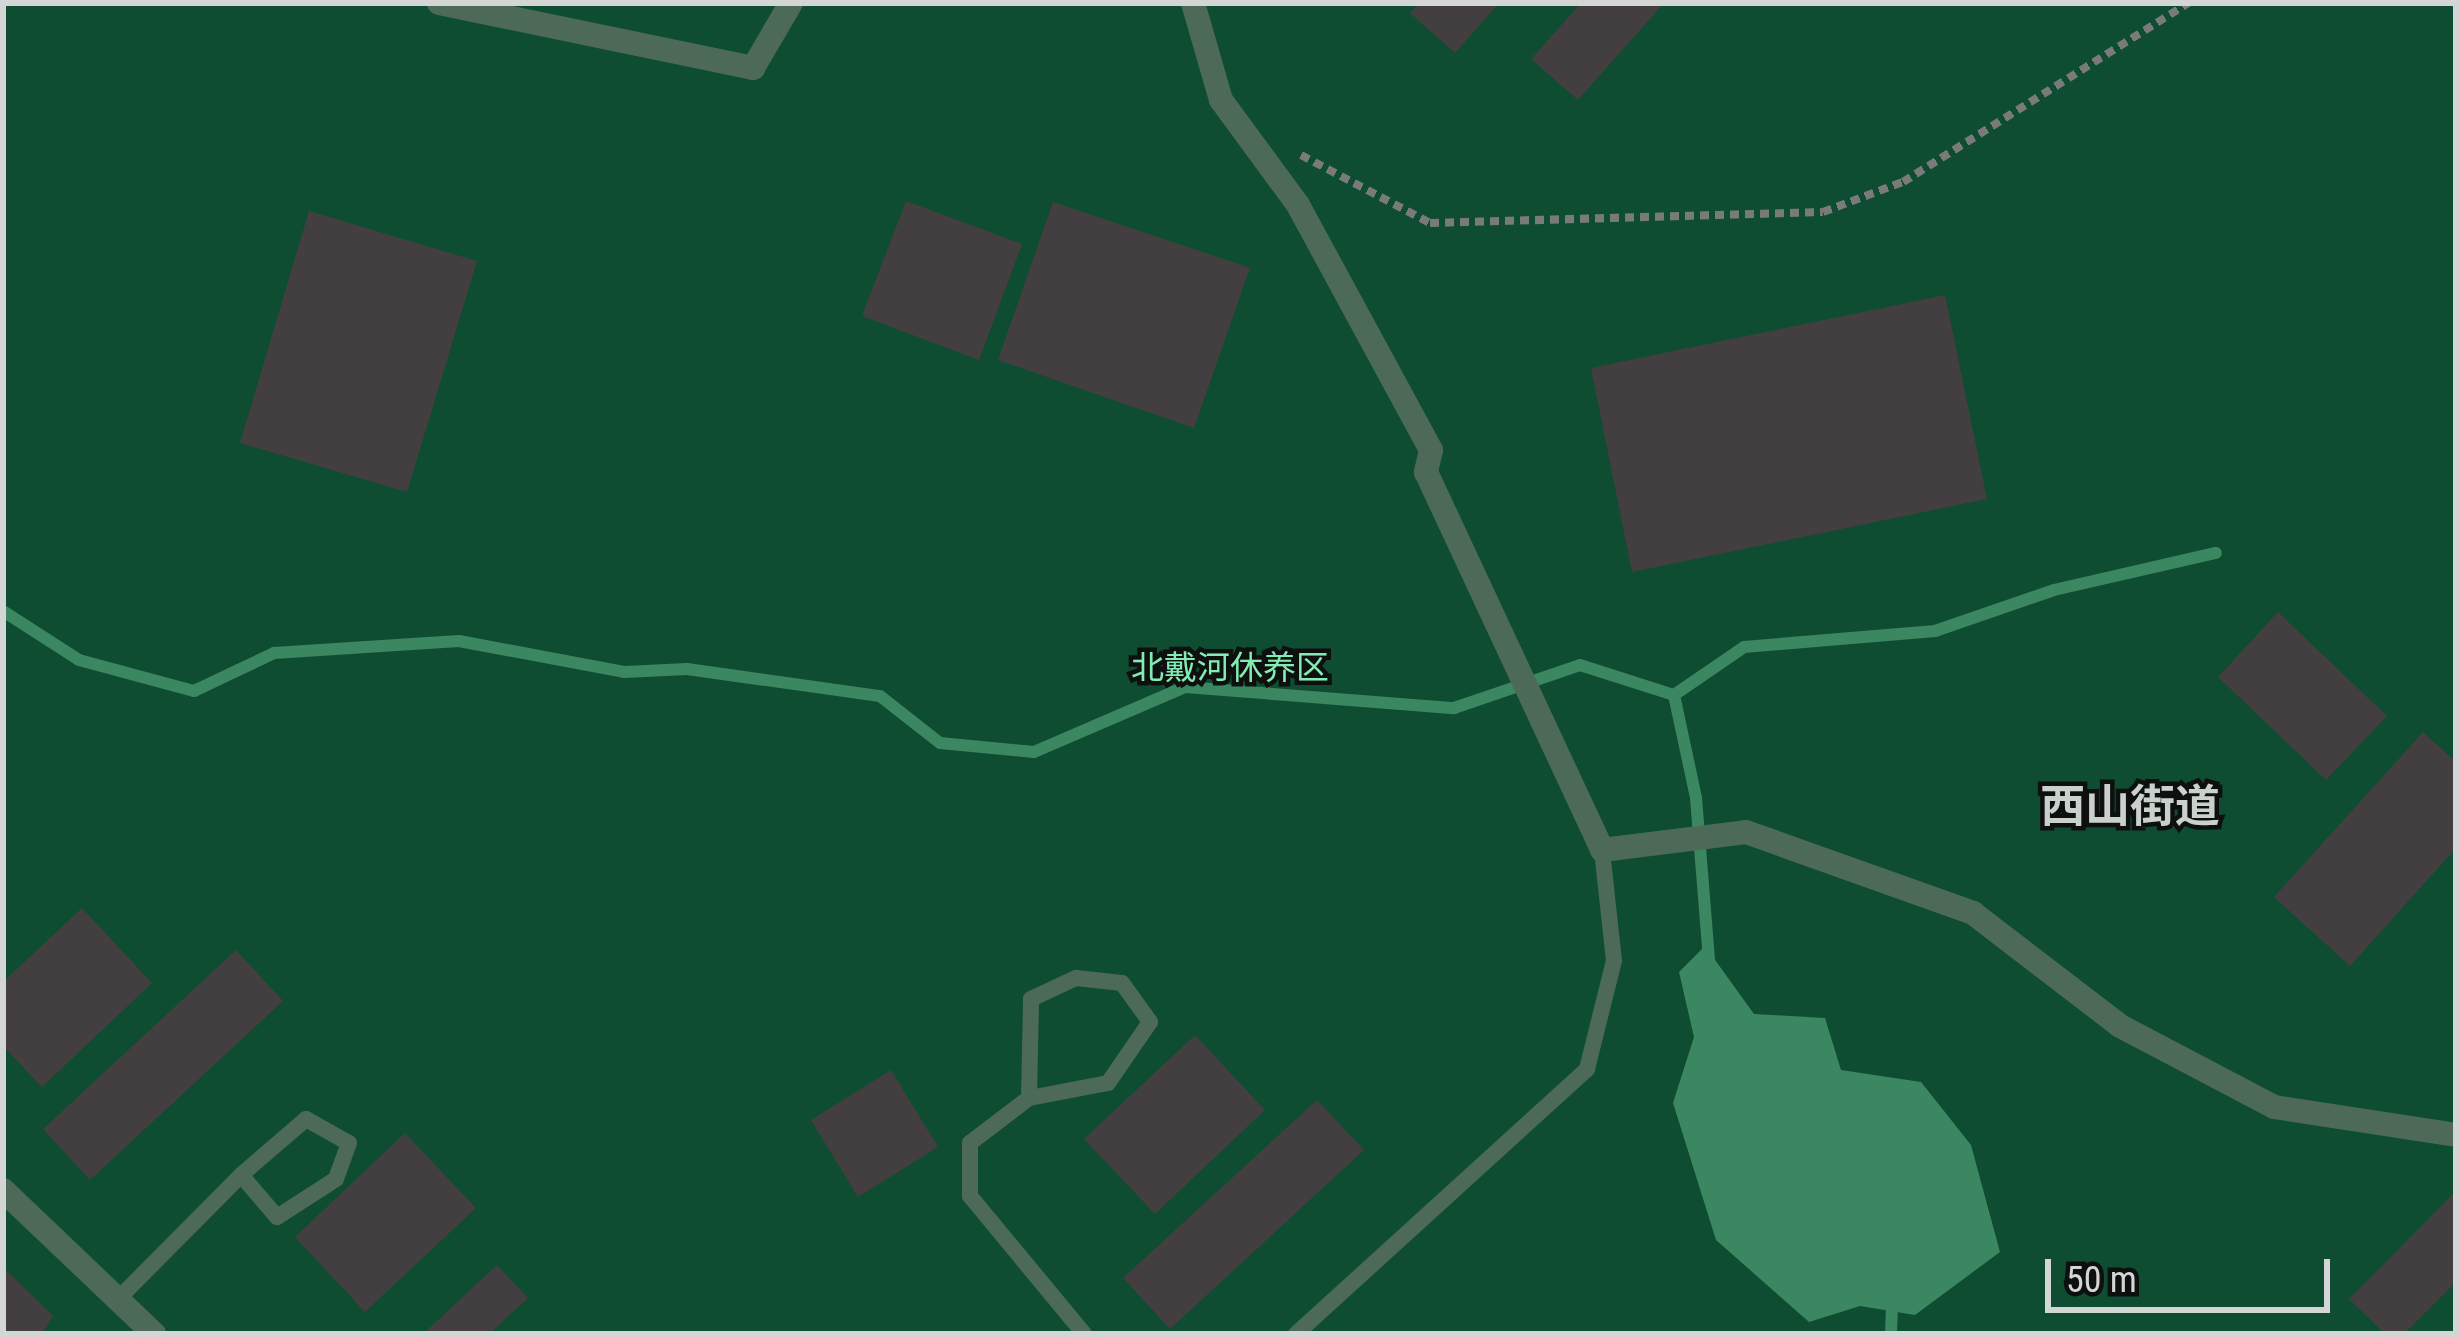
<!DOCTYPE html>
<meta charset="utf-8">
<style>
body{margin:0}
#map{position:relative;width:2459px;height:1337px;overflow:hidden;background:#242826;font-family:"Roboto Condensed","Noto Sans SC",sans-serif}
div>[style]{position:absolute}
.green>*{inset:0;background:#0e4d31}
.water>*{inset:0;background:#3a8761}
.stream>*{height:12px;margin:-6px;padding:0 6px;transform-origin:6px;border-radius:6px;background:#3a8761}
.building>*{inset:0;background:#433f41}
.path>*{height:8px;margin-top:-4px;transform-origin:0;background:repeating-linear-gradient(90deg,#787b79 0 9px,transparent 0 15px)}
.lane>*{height:16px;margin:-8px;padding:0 8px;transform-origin:8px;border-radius:8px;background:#4d6a59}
.street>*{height:24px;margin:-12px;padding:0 12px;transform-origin:12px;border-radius:12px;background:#4d6a59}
span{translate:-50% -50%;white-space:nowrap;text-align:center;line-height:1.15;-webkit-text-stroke:9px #0e100f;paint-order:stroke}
.park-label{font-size:33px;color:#81ecb4}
.district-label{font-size:45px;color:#cad0cc;font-weight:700}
.frame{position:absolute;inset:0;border:6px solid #d3d6d4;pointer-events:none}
.scale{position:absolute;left:2045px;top:1259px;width:285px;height:54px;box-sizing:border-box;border:6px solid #d3d6d4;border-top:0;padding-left:15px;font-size:36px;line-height:42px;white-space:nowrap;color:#d3d6d4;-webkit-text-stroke:9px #0e100f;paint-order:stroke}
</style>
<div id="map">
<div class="green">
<div style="clip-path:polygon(3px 3px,2456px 3px,2456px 1334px,3px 1334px)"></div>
</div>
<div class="water">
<div style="clip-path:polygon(1705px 946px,1754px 1014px,1825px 1018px,1841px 1070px,1921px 1082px,1971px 1145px,2000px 1252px,1915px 1315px,1860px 1306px,1809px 1322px,1716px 1240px,1673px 1103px,1694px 1037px,1679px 972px)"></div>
</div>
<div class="stream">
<div style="left:3px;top:611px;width:90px;rotate:32.8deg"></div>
<div style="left:79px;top:660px;width:119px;rotate:15.1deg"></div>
<div style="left:194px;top:691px;width:89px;rotate:-25.4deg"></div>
<div style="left:274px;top:653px;width:185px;rotate:-3.7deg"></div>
<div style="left:459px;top:641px;width:169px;rotate:10.6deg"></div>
<div style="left:625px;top:672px;width:62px;rotate:-2.8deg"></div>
<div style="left:687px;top:669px;width:195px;rotate:8deg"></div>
<div style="left:880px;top:696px;width:76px;rotate:38.1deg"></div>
<div style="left:940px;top:743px;width:94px;rotate:5.5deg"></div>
<div style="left:1034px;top:752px;width:164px;rotate:-23.3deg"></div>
<div style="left:1185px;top:687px;width:270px;rotate:4.5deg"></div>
<div style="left:1454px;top:708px;width:133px;rotate:-18.8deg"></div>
<div style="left:1580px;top:665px;width:99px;rotate:17.7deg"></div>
<div style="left:1674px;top:695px;width:85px;rotate:-34.4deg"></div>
<div style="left:1744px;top:647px;width:192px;rotate:-4.8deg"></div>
<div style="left:1935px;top:631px;width:126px;rotate:-19deg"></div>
<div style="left:2054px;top:590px;width:166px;rotate:-12.9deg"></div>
<div style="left:1674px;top:695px;width:105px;rotate:77.9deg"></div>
<div style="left:1696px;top:798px;width:164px;rotate:85.4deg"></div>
<div style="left:1891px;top:1334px;width:38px;rotate:-88deg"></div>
</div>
<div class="building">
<div style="clip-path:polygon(1419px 3px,1499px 3px,1455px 53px,1410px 13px)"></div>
<div style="clip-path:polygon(1581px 3px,1664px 3px,1578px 100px,1531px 59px)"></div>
<div style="clip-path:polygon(906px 201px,1022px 244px,979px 360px,862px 316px)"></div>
<div style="clip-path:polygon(1053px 202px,1250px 268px,1194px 428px,998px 360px)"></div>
<div style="clip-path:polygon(309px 211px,477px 261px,407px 492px,240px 443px)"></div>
<div style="clip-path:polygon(1945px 295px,1987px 499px,1632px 572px,1591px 368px)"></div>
<div style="clip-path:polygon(2278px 612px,2387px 716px,2326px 780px,2218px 677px)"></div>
<div style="clip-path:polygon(2423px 732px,2456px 762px,2456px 848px,2350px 966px,2274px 897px)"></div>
<div style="clip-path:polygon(82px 908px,152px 983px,42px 1087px,3px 1046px,3px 982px)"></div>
<div style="clip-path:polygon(236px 950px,283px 1001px,90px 1180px,43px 1129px)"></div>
<div style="clip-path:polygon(1195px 1035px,1265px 1110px,1155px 1214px,1084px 1139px)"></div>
<div style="clip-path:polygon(891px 1070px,938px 1147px,858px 1197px,811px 1120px)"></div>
<div style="clip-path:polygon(1317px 1100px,1364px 1150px,1170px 1329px,1123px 1278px)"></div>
<div style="clip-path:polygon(405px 1133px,476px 1208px,365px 1312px,295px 1237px)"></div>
<div style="clip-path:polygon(2456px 1191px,2456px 1282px,2404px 1334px,2385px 1334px,2349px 1299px)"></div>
<div style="clip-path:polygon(497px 1265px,528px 1298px,489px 1334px,423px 1334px)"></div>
<div style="clip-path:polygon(3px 1267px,53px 1316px,42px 1334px,3px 1334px)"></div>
</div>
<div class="path">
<div style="left:1301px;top:155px;width:146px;rotate:27.8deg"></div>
<div style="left:1430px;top:223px;width:393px;rotate:-1.6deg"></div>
<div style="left:1823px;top:212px;width:85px;rotate:-20.6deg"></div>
<div style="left:1903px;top:182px;width:337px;rotate:-32.1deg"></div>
</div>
<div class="lane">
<div style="left:1029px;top:1098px;width:99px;rotate:-88.8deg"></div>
<div style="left:1031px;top:999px;width:50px;rotate:-25deg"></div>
<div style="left:1076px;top:978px;width:46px;rotate:6.2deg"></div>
<div style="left:1122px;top:983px;width:48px;rotate:54.3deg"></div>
<div style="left:1150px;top:1022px;width:74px;rotate:124.5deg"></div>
<div style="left:1108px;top:1083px;width:80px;rotate:169.2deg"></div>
<div style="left:1029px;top:1098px;width:74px;rotate:142.7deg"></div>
<div style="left:970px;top:1143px;width:53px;rotate:90deg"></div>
<div style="left:970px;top:1196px;width:179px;rotate:50.4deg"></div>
<div style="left:118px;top:1299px;width:175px;rotate:-45.2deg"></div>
<div style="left:241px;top:1175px;width:86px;rotate:-40.7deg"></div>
<div style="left:306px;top:1119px;width:49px;rotate:29.2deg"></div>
<div style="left:349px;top:1143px;width:38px;rotate:110deg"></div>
<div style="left:336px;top:1179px;width:70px;rotate:147.2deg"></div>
<div style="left:277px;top:1217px;width:55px;rotate:-130.6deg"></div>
<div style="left:1296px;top:1334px;width:394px;rotate:-42.3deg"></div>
<div style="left:1587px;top:1069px;width:111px;rotate:-76deg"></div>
<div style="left:1614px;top:961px;width:112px;rotate:-96.2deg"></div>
</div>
<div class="street">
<div style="left:439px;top:3px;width:321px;rotate:11.7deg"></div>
<div style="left:753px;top:68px;width:75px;rotate:-59.7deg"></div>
<div style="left:1193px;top:3px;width:101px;rotate:73.9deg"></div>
<div style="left:1221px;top:100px;width:130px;rotate:53.7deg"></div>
<div style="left:1298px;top:205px;width:279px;rotate:61.5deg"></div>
<div style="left:1431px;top:450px;width:23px;rotate:103deg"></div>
<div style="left:1426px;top:472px;width:417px;rotate:65deg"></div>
<div style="left:1602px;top:850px;width:145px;rotate:-7.1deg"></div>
<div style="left:1746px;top:832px;width:241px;rotate:19.6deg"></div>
<div style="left:1973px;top:913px;width:185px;rotate:37.5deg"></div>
<div style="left:2120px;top:1026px;width:174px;rotate:27.7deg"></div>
<div style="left:2274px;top:1107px;width:184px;rotate:8.7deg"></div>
<div style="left:3px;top:1190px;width:209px;rotate:43.6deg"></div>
</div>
<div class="park-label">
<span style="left:1230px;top:668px">北戴河休养区</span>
</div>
<div class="district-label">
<span style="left:2130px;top:807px">西山街道</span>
</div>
<div class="frame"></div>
<div class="scale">50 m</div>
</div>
